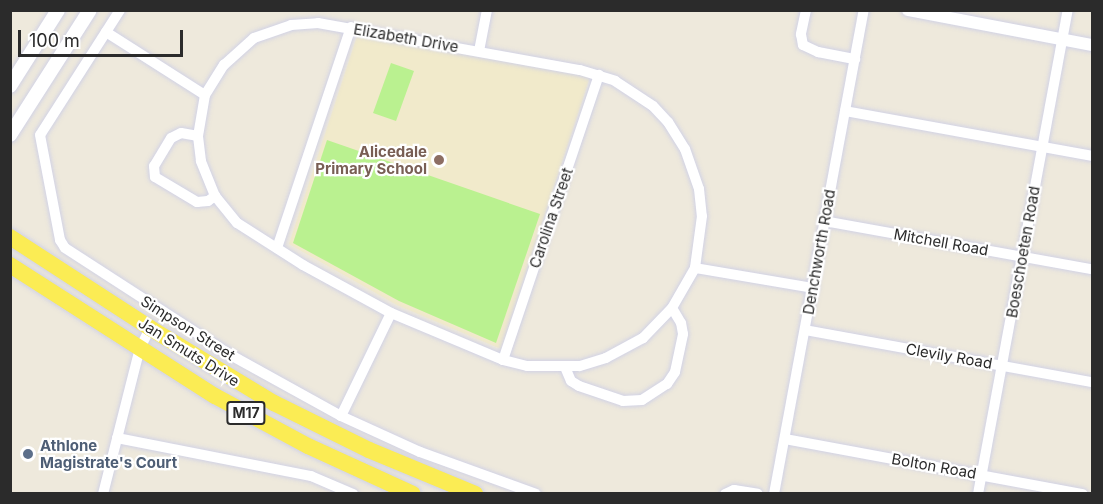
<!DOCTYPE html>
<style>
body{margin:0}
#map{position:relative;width:1103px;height:504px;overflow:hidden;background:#eee9dc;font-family:Inter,sans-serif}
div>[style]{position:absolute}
.education>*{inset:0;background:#f1eacb}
.pitch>*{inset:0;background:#baf190}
.roads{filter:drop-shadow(0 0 2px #d1d2e5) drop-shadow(0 0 2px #d1d2e5)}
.minor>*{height:10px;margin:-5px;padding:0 5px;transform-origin:5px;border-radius:5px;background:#fff}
.tertiary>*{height:12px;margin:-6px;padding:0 6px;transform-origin:6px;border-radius:6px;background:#fff}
.secondary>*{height:14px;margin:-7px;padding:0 7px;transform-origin:7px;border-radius:7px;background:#fff}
.primary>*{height:16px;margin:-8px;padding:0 8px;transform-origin:8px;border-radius:8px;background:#fbec54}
.dots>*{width:16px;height:16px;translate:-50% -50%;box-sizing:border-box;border:3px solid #fff;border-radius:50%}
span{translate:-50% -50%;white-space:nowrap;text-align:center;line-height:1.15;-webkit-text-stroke:4.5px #fff;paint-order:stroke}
.shield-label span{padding:2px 4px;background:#fff;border:2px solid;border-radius:4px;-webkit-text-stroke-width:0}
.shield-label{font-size:14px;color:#2b2b2b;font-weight:700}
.street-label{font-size:15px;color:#2b2b2b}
.education-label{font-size:15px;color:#785e54;font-weight:700}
.right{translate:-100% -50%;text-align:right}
.service-label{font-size:15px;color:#4e5e75;font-weight:700}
.left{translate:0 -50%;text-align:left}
.frame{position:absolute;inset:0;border:12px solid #2b2b2b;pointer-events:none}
.scale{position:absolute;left:18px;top:30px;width:165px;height:27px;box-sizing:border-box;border:3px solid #2b2b2b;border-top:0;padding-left:8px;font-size:18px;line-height:21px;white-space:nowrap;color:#2b2b2b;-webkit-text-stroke:4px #fff;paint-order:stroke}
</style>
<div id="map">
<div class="education">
<div style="clip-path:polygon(358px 33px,590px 77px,501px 349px,397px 305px,289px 244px)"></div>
</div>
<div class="pitch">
<div style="clip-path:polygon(391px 63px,414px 71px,396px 121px,373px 113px)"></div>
<div style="clip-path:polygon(327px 140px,540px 214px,496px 343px,399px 301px,293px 243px)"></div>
</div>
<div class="roads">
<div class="minor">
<div style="left:120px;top:10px;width:148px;rotate:122.6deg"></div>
<div style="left:40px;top:135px;width:107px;rotate:79.2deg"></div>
<div style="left:60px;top:240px;width:9px;rotate:58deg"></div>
<div style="left:65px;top:248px;width:193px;rotate:32.9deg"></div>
<div style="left:227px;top:353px;width:130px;rotate:28.9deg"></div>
<div style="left:341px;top:416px;width:87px;rotate:24.5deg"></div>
<div style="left:420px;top:452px;width:123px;rotate:19.9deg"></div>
<div style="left:806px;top:10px;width:25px;rotate:102deg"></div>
<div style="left:801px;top:34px;width:11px;rotate:80deg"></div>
<div style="left:803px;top:45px;width:17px;rotate:25deg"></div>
<div style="left:818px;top:52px;width:38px;rotate:11deg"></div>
<div style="left:318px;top:23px;width:266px;rotate:10.2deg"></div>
<div style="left:580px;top:70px;width:37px;rotate:17deg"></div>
<div style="left:615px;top:81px;width:45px;rotate:33.3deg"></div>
<div style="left:653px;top:106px;width:22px;rotate:47deg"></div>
<div style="left:668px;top:122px;width:32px;rotate:58deg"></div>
<div style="left:685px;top:149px;width:42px;rotate:70.7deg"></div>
<div style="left:699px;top:189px;width:27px;rotate:84deg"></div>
<div style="left:702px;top:216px;width:52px;rotate:97.7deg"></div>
<div style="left:695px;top:268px;width:46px;rotate:119.9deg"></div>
<div style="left:672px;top:308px;width:42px;rotate:134deg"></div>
<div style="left:643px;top:338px;width:42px;rotate:151.6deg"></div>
<div style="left:606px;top:358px;width:28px;rotate:163deg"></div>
<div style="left:579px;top:366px;width:52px;rotate:180deg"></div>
<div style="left:527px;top:366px;width:25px;rotate:-166deg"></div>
<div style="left:503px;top:360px;width:121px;rotate:-157.2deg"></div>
<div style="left:391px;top:313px;width:100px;rotate:-151.4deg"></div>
<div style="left:303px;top:265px;width:78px;rotate:-147.5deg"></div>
<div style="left:237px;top:223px;width:35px;rotate:-129deg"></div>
<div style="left:215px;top:196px;width:38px;rotate:-112deg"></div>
<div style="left:201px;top:161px;width:25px;rotate:-97deg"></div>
<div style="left:198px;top:136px;width:42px;rotate:-80.3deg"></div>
<div style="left:205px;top:95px;width:36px;rotate:-58deg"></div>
<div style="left:224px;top:65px;width:40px;rotate:-42deg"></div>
<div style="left:254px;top:38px;width:39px;rotate:-19deg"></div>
<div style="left:291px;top:25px;width:27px;rotate:-4deg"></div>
<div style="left:106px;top:32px;width:117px;rotate:32.5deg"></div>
<div style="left:479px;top:51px;width:42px;rotate:-79deg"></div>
<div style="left:845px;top:111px;width:251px;rotate:10.3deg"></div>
<div style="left:198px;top:136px;width:17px;rotate:-170deg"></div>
<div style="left:181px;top:133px;width:11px;rotate:153deg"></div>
<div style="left:171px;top:138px;width:33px;rotate:121deg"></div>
<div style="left:154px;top:166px;width:11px;rotate:85deg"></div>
<div style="left:155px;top:177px;width:49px;rotate:30.8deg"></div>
<div style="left:197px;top:202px;width:11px;rotate:-5deg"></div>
<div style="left:208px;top:201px;width:9px;rotate:-36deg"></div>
<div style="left:824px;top:221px;width:272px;rotate:10.2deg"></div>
<div style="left:277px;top:248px;width:233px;rotate:-71.5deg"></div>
<div style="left:695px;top:268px;width:120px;rotate:9.6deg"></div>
<div style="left:805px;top:330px;width:292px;rotate:10.3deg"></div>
<div style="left:503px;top:360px;width:301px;rotate:-71.4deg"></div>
<div style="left:565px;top:367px;width:15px;rotate:67deg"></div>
<div style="left:571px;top:381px;width:9px;rotate:32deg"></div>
<div style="left:579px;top:386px;width:46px;rotate:18.8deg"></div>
<div style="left:623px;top:401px;width:19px;rotate:-3deg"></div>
<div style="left:642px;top:400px;width:30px;rotate:-33deg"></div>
<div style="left:667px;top:384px;width:14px;rotate:-56deg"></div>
<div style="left:675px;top:372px;width:39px;rotate:-78deg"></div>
<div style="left:683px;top:334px;width:11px;rotate:-100deg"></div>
<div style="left:681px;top:323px;width:17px;rotate:-121deg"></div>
<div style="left:341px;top:416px;width:114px;rotate:-64.1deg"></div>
<div style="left:117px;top:438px;width:198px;rotate:11.1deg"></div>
<div style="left:311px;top:476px;width:46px;rotate:23.2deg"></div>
<div style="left:785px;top:439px;width:303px;rotate:10.5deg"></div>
<div style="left:103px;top:494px;width:151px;rotate:-75.8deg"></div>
<div style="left:140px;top:348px;width:22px;rotate:-63deg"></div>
<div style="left:725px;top:494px;width:10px;rotate:-24deg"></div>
<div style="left:734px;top:490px;width:24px;rotate:9deg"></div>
<div style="left:774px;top:494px;width:492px;rotate:-79.5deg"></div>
<div style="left:978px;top:494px;width:492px;rotate:-79.5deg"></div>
</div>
<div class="tertiary">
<div style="left:908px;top:10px;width:187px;rotate:10.8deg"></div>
</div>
<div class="secondary">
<div style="left:10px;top:86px;width:90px;rotate:-57.7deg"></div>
<div style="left:10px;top:135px;width:148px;rotate:-57.4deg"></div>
</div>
<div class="primary">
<div style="left:10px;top:237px;width:167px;rotate:33deg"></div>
<div style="left:150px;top:328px;width:145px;rotate:31.2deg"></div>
<div style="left:274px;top:403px;width:106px;rotate:26.3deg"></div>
<div style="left:369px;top:450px;width:115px;rotate:22.5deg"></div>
<div style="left:10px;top:265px;width:243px;rotate:32.6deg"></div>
<div style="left:215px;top:396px;width:106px;rotate:28.3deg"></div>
<div style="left:308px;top:446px;width:115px;rotate:24.6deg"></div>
</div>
</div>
<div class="dots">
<div style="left:439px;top:160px;background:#8d6e63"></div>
<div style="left:28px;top:454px;background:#5c6f8a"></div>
</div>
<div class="shield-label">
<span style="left:246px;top:413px">M17</span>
</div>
<div class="street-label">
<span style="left:406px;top:38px;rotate:10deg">Elizabeth Drive</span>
<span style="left:551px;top:218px;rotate:-71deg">Carolina Street</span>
<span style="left:941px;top:242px;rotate:10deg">Mitchell Road</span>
<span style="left:819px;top:252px;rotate:-80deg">Denchworth Road</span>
<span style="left:1023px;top:252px;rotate:-80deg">Boeschoeten Road</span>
<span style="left:188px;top:328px;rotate:32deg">Simpson Street</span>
<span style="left:189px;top:352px;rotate:32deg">Jan Smuts Drive</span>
<span style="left:949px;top:356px;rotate:10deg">Clevily Road</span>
<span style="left:934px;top:466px;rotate:10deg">Bolton Road</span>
</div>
<div class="education-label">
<span class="right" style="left:427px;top:160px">Alicedale<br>Primary School</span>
</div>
<div class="service-label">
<span class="left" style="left:40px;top:454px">Athlone<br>Magistrate's Court</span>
</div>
<div class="frame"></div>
<div class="scale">100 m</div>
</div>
